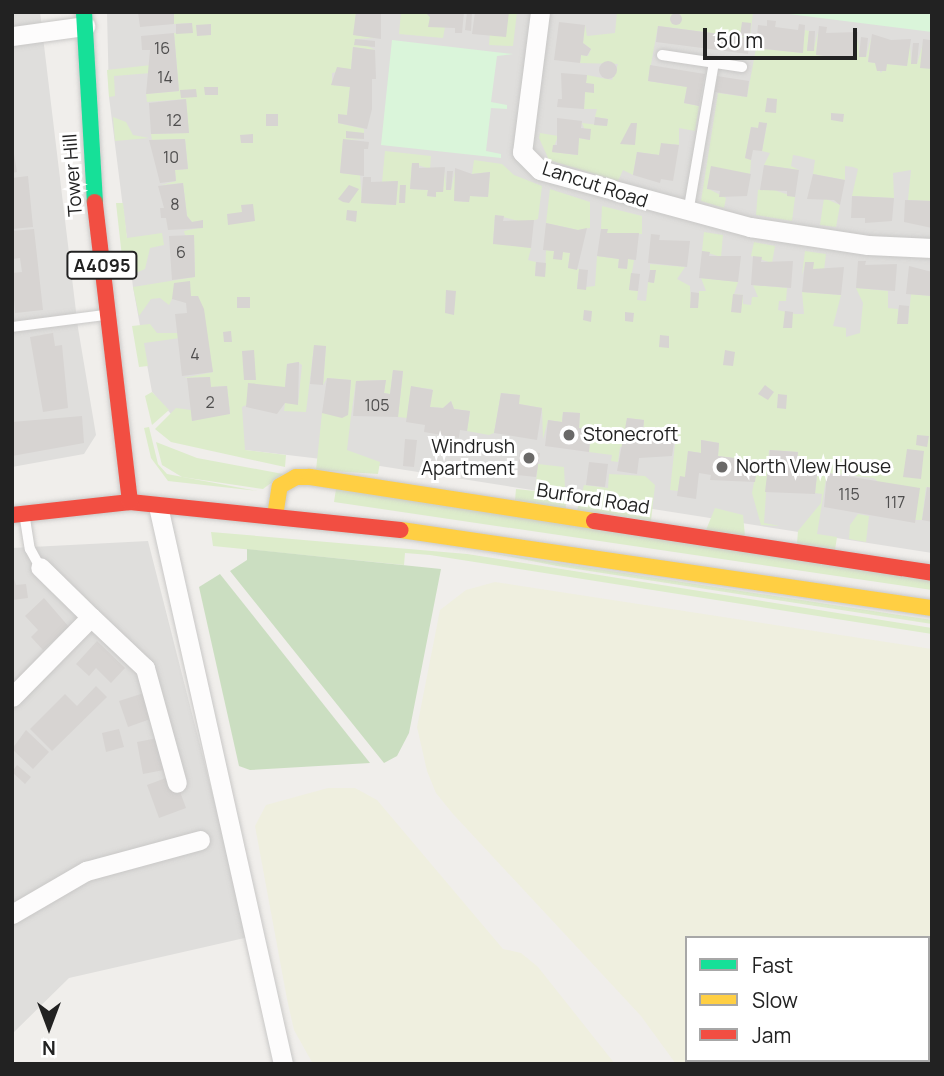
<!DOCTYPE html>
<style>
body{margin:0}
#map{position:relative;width:944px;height:1076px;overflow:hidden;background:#f0eeeb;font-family:Manrope,sans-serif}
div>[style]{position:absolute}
.residential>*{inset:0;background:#dfdedc}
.farmland>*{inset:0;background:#efefdf}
.grass>*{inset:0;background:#ddeccb}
.forest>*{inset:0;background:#cbdec1}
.park>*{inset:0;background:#daf5da}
.building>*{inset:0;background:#d7d4d2}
.round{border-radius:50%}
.roads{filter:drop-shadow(0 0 2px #c9c8c7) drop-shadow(0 0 2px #c9c8c7)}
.lane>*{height:10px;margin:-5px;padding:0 5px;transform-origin:5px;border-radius:5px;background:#fdfcfc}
.street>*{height:19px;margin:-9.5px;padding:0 9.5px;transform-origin:9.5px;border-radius:9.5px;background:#fdfcfc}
.fast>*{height:16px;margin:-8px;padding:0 8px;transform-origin:8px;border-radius:8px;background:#16e098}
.slow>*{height:16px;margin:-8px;padding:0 8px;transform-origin:8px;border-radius:8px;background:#ffcf43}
.jam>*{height:16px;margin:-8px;padding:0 8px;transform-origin:8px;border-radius:8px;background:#f24e42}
.dots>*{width:19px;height:19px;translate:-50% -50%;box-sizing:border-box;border:4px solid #fff;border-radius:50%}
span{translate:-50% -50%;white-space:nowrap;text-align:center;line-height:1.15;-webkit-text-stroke:6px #fff;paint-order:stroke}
.number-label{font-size:16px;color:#4f4e4e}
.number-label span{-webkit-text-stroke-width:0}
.shield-label span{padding:2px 5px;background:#fff;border:2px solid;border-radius:5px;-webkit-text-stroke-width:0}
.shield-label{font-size:18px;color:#222;font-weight:700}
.street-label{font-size:19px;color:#222}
.poi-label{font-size:19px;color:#222}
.left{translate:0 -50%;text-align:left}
.right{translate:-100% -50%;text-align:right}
.frame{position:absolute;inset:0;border:14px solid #222;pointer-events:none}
.legend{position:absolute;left:685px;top:936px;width:245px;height:126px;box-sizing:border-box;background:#fff;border:2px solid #a7a7a7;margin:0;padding:9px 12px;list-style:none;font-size:21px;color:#222}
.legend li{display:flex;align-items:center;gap:14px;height:35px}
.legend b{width:35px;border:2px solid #a7a7a7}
.north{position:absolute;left:14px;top:992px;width:70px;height:70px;-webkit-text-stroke:5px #fff;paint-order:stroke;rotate:180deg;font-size:19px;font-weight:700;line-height:28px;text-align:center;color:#222}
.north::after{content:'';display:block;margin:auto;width:24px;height:32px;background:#222;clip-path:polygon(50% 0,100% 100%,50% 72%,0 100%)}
.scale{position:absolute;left:703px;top:28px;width:154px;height:32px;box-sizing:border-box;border:4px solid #222;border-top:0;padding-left:9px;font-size:21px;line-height:24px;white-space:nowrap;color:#222;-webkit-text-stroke:5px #fff;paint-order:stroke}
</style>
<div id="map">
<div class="residential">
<div style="clip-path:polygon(12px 12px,40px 12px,78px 328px,96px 435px,84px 454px,12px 467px)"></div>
<div style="clip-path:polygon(107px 12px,932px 12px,932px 553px,380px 466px,245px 450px,171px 414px,152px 392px,133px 287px,109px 97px)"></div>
<div style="clip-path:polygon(148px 541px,249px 937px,69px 978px,12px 1034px,12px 548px)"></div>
</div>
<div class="farmland">
<div style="clip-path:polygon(evenodd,495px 582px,932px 649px,932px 1064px,676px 1064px,641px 1016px,453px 814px,436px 793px,427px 771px,417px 727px,440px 610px,466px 590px,495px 582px,687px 938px,928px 938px,928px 1060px,687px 1060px,687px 938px)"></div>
<div style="clip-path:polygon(328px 788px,355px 788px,377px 800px,503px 949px,521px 953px,538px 967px,615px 1064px,313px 1064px,294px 1030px,287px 999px,255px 826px,266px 805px)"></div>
</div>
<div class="grass">
<div style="clip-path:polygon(174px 12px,356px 12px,354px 35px,376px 38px,355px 39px,375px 50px,353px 47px,351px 69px,332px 73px,332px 85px,350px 87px,347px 115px,339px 115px,338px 123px,364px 129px,364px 133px,346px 132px,346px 138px,364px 139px,343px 140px,340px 173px,360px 175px,362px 203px,396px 205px,398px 181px,382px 182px,385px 151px,431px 156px,430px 169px,412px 163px,410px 189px,428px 190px,427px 196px,436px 197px,436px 192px,443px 192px,445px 171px,446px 189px,451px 190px,455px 171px,455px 201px,469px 202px,470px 196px,488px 197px,490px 172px,472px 174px,474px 160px,502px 164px,514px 175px,542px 186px,538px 219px,526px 223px,495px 215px,493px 243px,531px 248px,528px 260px,536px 262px,535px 275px,545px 276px,546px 250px,570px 253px,568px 268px,579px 269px,577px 288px,595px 286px,597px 256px,619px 259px,618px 268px,627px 269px,628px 259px,634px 260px,629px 290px,638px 291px,637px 300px,646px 301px,648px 282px,654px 283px,655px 270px,650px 270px,650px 264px,685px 267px,677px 279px,690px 286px,691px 308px,698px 308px,699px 291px,706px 291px,701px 278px,738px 282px,734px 294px,743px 295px,743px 304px,751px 305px,752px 297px,758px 297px,753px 285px,787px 288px,786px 301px,779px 301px,778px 310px,795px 314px,804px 314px,802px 292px,841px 295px,833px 326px,846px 328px,846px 337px,860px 333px,863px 303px,856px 288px,888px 291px,888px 308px,898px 309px,898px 324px,908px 324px,911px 294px,932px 296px,932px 488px,926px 487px,922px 520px,915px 520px,874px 478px,827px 473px,817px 534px,837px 537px,835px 550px,797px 544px,798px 531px,821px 503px,822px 494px,815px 493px,818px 465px,797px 463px,798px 452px,769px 450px,764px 523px,780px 526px,761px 525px,752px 493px,758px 461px,718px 456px,719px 443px,702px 440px,701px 453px,688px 451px,685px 477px,680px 477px,678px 491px,670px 490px,676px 435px,643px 431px,644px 420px,627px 418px,624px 447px,620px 447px,618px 462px,611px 461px,612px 455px,589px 452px,591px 430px,579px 428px,580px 413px,563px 412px,562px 422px,548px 420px,543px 439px,542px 408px,519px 404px,519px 395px,501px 393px,494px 433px,489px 435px,467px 431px,470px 411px,454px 409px,451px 401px,443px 408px,430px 407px,432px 389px,411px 387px,407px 418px,398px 417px,403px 372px,393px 370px,390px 394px,384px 393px,386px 380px,356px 381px,351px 416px,347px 450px,380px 462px,378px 474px,316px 470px,322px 413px,348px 415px,351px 380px,327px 378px,323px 385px,326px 346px,314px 346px,306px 412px,284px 411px,285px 403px,298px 404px,302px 365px,298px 362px,287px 364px,285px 387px,242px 407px,245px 450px,286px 455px,285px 467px,171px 442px,155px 429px,176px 408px,191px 410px,192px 421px,230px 413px,227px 386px,211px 387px,209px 377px,183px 378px,213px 372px,198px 296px,172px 299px,169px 305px,160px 298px,151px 299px,139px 316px,133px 287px,195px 277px,194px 235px,185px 235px,184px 231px,203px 227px,202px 221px,192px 222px,187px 216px,183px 183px,161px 185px,176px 181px,175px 170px,188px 169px,185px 139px,152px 140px,151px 134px,189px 133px,186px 99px,147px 102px,146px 94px,179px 91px,174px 33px,192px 33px,192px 23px,174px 24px)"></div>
<div style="clip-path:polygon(401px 12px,425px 12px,430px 17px,429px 27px,445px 27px,443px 38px,399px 34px)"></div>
<div style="clip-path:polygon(507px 12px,517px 12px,513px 46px,489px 45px,490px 32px,506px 37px)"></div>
<div style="clip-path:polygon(617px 12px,753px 12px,750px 38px,658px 26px,648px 81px,687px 87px,684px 103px,699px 106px,695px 131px,679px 128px,679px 145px,673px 144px,659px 155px,637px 152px,633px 175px,623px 170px,618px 181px,549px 160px,539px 138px,540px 133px,558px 136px,552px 152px,577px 155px,579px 138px,589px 140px,582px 123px,607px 126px,608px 119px,595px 117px,597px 109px,584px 109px,585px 92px,593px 92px,594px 85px,586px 83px,587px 75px,612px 80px,618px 64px,580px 63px,581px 55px,588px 56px,591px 49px,583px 43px,585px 25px,587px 36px,615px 33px)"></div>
<div style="clip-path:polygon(805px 30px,809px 31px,807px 50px,813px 51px,818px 32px,816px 55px,855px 59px,858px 36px,859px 56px,866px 57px,871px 38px,868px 62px,875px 63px,881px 73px,887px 64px,907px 66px,910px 44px,911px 63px,917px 64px,923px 44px,932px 69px,932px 201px,908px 200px,911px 170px,893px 173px,894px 198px,852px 196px,858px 169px,853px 167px,845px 166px,845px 180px,813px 174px,815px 160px,799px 156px,793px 155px,791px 166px,799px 170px,764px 165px,770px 153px,762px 151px,767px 124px,760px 122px,758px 128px,751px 127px,747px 148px,745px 158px,751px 160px,750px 174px,711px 167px,707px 188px,726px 198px,724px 208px,701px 201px,718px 93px,747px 97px,756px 48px,802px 53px)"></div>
<div style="clip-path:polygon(151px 65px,151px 73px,114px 76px,115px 96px,109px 97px,107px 70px)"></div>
<div style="clip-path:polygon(113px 117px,126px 122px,133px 135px,149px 138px,115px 141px)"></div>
<div style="clip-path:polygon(768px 188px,795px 197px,792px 221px,756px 215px,758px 190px)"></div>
<div style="clip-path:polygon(550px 189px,590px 202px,590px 228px,578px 230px,546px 223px)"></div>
<div style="clip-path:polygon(824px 198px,840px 205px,836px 227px,820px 225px)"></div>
<div style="clip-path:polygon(116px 203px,123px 203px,127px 238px,162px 233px,164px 245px,150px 248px,145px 269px,131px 275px,124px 275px)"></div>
<div style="clip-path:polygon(602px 206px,642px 216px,642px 234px,607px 233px,601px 229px)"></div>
<div style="clip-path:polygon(704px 232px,723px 235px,721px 257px,702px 251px)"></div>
<div style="clip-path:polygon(754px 242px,775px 246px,772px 263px,751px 256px)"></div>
<div style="clip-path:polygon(805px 251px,826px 254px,824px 270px,813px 269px,813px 262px,806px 262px,802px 275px)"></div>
<div style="clip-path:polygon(150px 324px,157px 333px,179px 333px,180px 338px,144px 343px,148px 366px,139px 367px,132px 326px)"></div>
<div style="clip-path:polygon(152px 392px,169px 410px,152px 425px,145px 396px)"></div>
<div style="clip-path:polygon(149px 427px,158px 464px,167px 474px,258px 491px,168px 481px,151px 458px,144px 428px)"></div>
<div style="clip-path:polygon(156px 442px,197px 458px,283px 474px,263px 489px,182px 477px,162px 465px)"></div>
<div style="clip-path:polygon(538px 464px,564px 467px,566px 509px,515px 500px,516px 489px,535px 491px)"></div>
<div style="clip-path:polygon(609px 474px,645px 476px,655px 485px,651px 521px,577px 510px,584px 485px,608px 488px)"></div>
<div style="clip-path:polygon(336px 489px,932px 580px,932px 590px,334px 502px)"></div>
<div style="clip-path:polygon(715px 508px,743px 515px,745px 536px,706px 530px)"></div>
<div style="clip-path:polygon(858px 514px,869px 516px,866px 542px,849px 539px,850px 525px)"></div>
<div style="clip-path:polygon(211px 532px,467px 554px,932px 628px,932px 634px,430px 555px,405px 553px,404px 565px,213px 546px)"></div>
<div style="clip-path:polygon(486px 552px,932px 620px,932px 624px,557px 566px)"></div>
</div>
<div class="forest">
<div style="clip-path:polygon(247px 549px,441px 569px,409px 733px,397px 756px,384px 763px,230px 571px,247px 560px)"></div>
<div style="clip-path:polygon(220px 574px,370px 763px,250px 770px,239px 766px,199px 587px)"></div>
</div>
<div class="park">
<div style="clip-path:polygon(932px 12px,932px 32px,781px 13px,781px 12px)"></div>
<div style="clip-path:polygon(392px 40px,513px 54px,497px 56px,491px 102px,507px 105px,507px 109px,491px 108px,486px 151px,501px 154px,501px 158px,381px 145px)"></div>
</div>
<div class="building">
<div style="clip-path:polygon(138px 12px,174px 12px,174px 24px,140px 27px)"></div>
<div style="clip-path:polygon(356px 12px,381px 12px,381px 39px,353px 35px)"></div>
<div style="clip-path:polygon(425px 12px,464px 12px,462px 33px,455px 33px,455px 28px,428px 27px,430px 17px)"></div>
<div style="clip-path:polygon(467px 12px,472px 12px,471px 31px,465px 30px)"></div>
<div style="clip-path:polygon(475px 12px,509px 12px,506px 37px,472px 34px)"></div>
<div class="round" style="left:670px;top:13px;width:12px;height:12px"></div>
<div style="clip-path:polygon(767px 20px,776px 21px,775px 27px,798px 30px,799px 24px,805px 25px,803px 53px,756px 48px,758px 25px,767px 26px)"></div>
<div style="clip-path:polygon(559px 22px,585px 25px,583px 43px,591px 49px,587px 56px,581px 55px,580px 63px,554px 60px)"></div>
<div style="clip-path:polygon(742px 22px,751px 23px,750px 37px,740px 36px)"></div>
<div style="clip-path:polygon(192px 23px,193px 33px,176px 34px,176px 24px)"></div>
<div style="clip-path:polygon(211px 24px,211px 35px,197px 36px,196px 25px)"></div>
<div style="clip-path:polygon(658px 26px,750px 38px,748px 54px,656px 42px)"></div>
<div style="clip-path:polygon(819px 26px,827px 27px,826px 33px,858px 32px,856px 60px,816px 55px)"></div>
<div style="clip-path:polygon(809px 31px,815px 31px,814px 51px,807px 51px)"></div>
<div style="clip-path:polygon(174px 33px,179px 91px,146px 94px,150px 50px,142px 50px,141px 36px)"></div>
<div style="clip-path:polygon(872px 34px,891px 40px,911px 39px,907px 66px,887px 64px,886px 71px,877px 71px,875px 63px,868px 62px)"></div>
<div style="clip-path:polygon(861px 37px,868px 38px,866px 57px,859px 57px)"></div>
<div style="clip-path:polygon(355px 39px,375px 41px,375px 47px,354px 45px)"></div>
<div style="clip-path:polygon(923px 39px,930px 40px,932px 69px,920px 68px)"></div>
<div style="clip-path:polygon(913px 43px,919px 43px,917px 64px,911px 64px)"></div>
<div style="clip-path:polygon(353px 47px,375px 50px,376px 79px,372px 79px,372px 109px,367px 129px,338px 123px,338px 114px,347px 115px,350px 87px,331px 85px,337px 67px,351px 69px)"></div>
<div class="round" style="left:599px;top:61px;width:18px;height:18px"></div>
<div style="clip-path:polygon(650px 65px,705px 74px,699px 106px,684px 103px,687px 87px,648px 81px)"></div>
<div style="clip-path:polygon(561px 73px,587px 75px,586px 83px,594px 84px,594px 93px,585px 92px,584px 109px,557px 107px,558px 99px,562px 99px)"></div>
<div style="clip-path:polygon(717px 76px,749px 81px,747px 97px,715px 92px)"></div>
<div style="clip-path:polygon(204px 87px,218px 87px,218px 95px,205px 95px)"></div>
<div style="clip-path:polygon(196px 89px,197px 97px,181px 98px,180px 90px)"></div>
<div style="clip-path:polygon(767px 98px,777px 99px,776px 113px,765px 112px)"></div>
<div style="clip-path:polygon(186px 99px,189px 133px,151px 134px,149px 103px)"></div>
<div style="clip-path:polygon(831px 113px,844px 114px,843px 122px,831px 120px)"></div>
<div style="clip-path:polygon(266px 114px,278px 114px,278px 126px,266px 126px)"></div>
<div style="clip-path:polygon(595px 117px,608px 119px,607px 126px,594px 125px)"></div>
<div style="clip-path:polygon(557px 118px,582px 121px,581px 128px,591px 129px,590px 140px,579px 138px,578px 155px,552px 152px,553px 145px,557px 145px)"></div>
<div style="clip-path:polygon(759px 122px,767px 123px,762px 151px,753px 150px,751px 160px,745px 158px,751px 127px,758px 128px)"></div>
<div style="clip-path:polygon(631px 123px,637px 123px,635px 145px,620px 144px)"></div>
<div style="clip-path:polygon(346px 131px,364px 133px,364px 139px,346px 138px)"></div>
<div style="clip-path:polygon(253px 134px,253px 143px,241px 143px,240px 135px)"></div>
<div style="clip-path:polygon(185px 139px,188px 169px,175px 170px,176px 181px,160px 183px,149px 140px)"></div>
<div style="clip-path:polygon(343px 139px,369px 142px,368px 149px,364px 149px,364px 176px,340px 173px)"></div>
<div style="clip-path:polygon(12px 142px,17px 172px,12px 173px)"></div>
<div style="clip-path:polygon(661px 143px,679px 145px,673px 181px,661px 179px,660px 183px,633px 175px,637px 152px,659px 155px)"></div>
<div style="clip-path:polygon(412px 163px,419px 163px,419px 168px,445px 167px,443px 192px,436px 192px,436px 197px,427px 196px,428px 190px,410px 189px)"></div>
<div style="clip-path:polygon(764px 165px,799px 170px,795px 197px,787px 196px,787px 191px,760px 190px)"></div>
<div style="clip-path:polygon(711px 166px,751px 174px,747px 196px,719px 197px,720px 191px,707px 189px)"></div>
<div style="clip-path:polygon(455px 168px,472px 174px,490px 172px,488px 197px,470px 196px,469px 202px,454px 201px)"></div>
<div style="clip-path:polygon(447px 171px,453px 171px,451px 190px,446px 190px)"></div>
<div style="clip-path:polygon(813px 174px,845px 180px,840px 205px,834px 200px,807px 199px)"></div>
<div style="clip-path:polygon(28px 176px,33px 227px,12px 229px,12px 178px)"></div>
<div style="clip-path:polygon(363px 177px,371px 177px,371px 182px,398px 181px,396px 205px,361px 203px)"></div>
<div style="clip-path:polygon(183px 183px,187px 216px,192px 222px,203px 220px,203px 228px,168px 230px,166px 218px,161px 218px,160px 208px,164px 208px,158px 186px)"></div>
<div style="clip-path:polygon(349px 185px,359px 189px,349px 203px,343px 202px,338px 199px)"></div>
<div style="clip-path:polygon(400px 185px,406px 185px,405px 203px,399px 203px)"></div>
<div style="clip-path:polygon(852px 196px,894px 198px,892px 221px,865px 223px,865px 218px,851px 218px)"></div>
<div style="clip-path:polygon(905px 200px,932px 201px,932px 228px,904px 222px)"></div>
<div style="clip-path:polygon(253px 204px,255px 221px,228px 225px,227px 214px,242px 212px,241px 205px)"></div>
<div style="clip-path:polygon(347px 210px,357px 211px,356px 222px,346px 220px)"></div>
<div style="clip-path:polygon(495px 215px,504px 216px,503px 221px,534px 220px,531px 248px,493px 244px)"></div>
<div style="clip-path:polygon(546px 223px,578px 230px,587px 228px,577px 270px,568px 268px,570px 253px,563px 252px,562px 260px,553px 259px,554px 251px,543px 250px)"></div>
<div style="clip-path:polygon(34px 229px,43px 310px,15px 313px,12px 273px,22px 272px,20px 258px,12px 259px,12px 231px)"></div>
<div style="clip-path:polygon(601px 229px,608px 229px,607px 233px,639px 233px,636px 260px,628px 259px,627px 269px,618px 268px,619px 259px,597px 256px)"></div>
<div style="clip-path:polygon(651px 234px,660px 235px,659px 240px,690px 241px,687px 267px,648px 263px)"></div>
<div style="clip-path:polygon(194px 235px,195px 277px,172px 280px,169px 236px)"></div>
<div style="clip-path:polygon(702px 251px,710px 252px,709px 256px,741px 256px,738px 282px,699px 278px)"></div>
<div style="clip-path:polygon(753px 256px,762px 257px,761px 262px,793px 261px,791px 288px,751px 285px)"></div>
<div style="clip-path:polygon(858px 261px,866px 261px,865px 265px,897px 264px,895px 291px,856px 288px)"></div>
<div style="clip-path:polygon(536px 262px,546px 263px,545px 277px,535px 276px)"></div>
<div style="clip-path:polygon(805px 262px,814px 262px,813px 269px,844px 267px,841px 295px,802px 292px)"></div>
<div style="clip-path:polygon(909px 266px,932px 272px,932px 296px,906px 294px)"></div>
<div style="clip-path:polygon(579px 269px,588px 270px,586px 290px,577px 289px)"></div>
<div style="clip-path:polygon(650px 270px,656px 270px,654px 283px,648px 282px)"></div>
<div style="clip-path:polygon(631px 273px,640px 274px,638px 291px,629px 290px)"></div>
<div style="clip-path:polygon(190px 281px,191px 296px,198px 296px,204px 309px,213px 372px,182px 376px,175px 314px,187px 313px,186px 303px,172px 299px,174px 283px)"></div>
<div style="clip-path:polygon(446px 290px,456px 291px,454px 315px,445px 313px)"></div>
<div style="clip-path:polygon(691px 292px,699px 293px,698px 308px,690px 308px)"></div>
<div style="clip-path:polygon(733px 294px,743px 295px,741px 313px,731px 312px)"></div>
<div style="clip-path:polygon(237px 297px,250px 297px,250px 308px,237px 308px)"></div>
<div style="clip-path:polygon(899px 305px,909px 306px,908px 324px,897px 324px)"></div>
<div style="clip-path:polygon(584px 310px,592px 311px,591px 322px,583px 320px)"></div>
<div style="clip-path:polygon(785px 311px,793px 312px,792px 328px,783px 328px)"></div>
<div style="clip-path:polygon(625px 312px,634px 313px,633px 322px,625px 321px)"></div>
<div style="clip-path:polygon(231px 331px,232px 342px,224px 342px,223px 332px)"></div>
<div style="clip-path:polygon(53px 333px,55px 346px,62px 345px,68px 408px,43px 412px,30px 337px)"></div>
<div style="clip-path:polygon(660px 335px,669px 336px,669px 348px,659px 347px)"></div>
<div style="clip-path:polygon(314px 345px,326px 346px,323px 385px,310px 384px)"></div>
<div style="clip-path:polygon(254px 350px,256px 380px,244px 380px,242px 351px)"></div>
<div style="clip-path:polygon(725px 350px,735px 352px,733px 366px,723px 365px)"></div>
<div style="clip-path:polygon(299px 362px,298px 405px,285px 403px,277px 414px,246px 407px,248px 383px,285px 387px,287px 364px)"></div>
<div style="clip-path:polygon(393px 370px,403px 371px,398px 417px,353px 416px,356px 381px,386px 380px,384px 393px,390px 394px)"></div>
<div style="clip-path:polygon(210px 377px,211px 387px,227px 386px,230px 414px,192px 421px,187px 378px)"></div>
<div style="clip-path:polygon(327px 378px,351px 380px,348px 415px,342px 418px,322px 413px)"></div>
<div style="clip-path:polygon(765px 385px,774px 392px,768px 400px,758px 394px)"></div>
<div style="clip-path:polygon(411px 386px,433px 390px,430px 407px,443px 408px,451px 401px,454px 409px,470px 411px,467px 431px,460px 430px,459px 438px,424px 432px,425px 425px,406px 422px)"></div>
<div style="clip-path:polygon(501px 393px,520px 395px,519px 404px,542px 408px,537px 440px,494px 433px)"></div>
<div style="clip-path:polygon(778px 394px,787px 395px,786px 409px,777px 408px)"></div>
<div style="clip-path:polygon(563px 412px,580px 413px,579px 428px,591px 429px,589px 452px,545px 446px,548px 420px,562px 422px)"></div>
<div style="clip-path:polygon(82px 416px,84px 443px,12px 456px,12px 422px)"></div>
<div style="clip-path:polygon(627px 418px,644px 420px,643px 431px,675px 435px,672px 456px,639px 458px,637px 474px,617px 471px)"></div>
<div style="clip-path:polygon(917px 435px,929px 436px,927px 447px,916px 445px)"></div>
<div style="clip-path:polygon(405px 439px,417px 440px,414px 467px,403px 466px)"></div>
<div style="clip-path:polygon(701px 440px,719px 443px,718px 456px,758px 461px,755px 482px,710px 480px,711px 475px,699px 473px,696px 499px,677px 496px,680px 476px,685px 477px,688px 451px,701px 453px)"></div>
<div style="clip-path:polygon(907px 449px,924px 451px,921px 479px,903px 477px)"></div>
<div style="clip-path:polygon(520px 450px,540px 453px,536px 477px,517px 475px)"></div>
<div style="clip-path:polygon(770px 450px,798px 452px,797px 463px,818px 465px,815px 494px,765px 492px)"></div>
<div style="clip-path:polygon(589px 462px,608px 464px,605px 487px,586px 485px)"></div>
<div style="clip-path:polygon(827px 473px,920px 488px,915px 523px,824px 507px)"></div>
<div style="clip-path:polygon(927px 487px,932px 488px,932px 522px,922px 520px)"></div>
<div style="clip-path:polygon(12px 573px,16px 585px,26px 584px,28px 598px,12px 600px)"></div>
<div style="clip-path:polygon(44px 598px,69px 627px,43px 650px,31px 637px,38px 630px,25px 616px)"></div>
<div style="clip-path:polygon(97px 641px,125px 668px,111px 683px,96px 668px,89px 676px,76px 664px)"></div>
<div style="clip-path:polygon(96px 686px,107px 697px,52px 751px,30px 729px,65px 694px,77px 706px)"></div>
<div style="clip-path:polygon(147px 692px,156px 717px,128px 727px,119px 701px)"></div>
<div style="clip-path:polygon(119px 729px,124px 747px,106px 752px,102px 733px)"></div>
<div style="clip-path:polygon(26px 730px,49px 752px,33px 769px,12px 749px)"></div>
<div style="clip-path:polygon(163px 737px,169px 769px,143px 774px,137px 742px)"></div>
<div style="clip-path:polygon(17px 765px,31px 777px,25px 784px,12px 772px)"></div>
<div style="clip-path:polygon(174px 775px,186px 808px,159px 818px,147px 785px)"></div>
</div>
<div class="roads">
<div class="lane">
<div style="left:662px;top:55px;width:81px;rotate:8.5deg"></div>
<div style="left:688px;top:213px;width:152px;rotate:-80.2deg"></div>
<div style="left:12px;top:327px;width:94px;rotate:-7.4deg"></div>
<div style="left:25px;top:519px;width:30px;rotate:81deg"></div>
<div style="left:30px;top:549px;width:21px;rotate:61deg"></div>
</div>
<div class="street">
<div style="left:540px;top:12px;width:141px;rotate:97.3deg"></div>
<div style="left:522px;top:152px;width:25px;rotate:45deg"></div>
<div style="left:540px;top:170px;width:218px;rotate:15.2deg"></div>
<div style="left:750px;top:227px;width:119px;rotate:8.7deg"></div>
<div style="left:868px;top:245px;width:64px;rotate:2.7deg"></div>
<div style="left:12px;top:36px;width:74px;rotate:-7.8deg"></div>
<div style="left:158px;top:506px;width:572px;rotate:77.37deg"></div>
<div style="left:91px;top:617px;width:74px;rotate:43.4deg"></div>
<div style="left:145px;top:668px;width:119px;rotate:74.5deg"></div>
<div style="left:12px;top:697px;width:112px;rotate:-45.4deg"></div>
<div style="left:91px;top:617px;width:71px;rotate:-135.6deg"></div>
<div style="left:12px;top:914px;width:86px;rotate:-30.2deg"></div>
<div style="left:86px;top:871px;width:118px;rotate:-15.2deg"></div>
</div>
<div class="fast">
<div style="left:84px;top:12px;width:190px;rotate:86.7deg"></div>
</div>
<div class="slow">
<div style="left:275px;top:516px;width:30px;rotate:-81deg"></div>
<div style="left:280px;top:486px;width:18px;rotate:-29deg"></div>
<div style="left:296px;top:477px;width:14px"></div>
<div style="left:310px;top:477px;width:287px;rotate:8.8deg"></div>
<div style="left:401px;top:530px;width:537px;rotate:8.36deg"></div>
</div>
<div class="jam">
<div style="left:130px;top:502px;width:272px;rotate:5.9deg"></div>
<div style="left:12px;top:515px;width:119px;rotate:-6.3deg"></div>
<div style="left:130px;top:502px;width:302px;rotate:-96.7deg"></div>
<div style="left:594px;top:521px;width:342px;rotate:8.7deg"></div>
</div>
</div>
<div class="dots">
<div style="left:569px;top:435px;background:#6a6968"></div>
<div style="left:529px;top:458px;background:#6a6968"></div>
<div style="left:722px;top:467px;background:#6a6968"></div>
</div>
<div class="number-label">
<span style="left:162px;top:48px">16</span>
<span style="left:165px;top:77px">14</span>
<span style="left:174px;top:120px">12</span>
<span style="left:171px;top:157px">10</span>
<span style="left:175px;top:204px">8</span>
<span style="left:181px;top:252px">6</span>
<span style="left:195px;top:354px">4</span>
<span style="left:210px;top:402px">2</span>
<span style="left:377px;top:405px">105</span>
<span style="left:849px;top:494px">115</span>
<span style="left:895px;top:502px">117</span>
</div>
<div class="shield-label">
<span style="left:102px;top:265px">A4095</span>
</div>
<div class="street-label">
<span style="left:73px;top:175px;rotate:-94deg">Tower Hill</span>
<span style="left:595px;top:185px;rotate:18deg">Lancut Road</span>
<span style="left:593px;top:499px;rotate:9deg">Burford Road</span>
</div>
<div class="poi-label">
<span class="left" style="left:583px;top:435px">Stonecroft</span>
<span class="right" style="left:515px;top:458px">Windrush<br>Apartment</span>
<span class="left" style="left:736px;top:467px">North Vlew House</span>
</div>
<div class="frame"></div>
<ul class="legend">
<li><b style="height:9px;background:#16e098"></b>Fast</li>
<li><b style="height:9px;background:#ffcf43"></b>Slow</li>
<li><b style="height:9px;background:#f24e42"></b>Jam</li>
</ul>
<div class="north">N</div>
<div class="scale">50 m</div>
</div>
